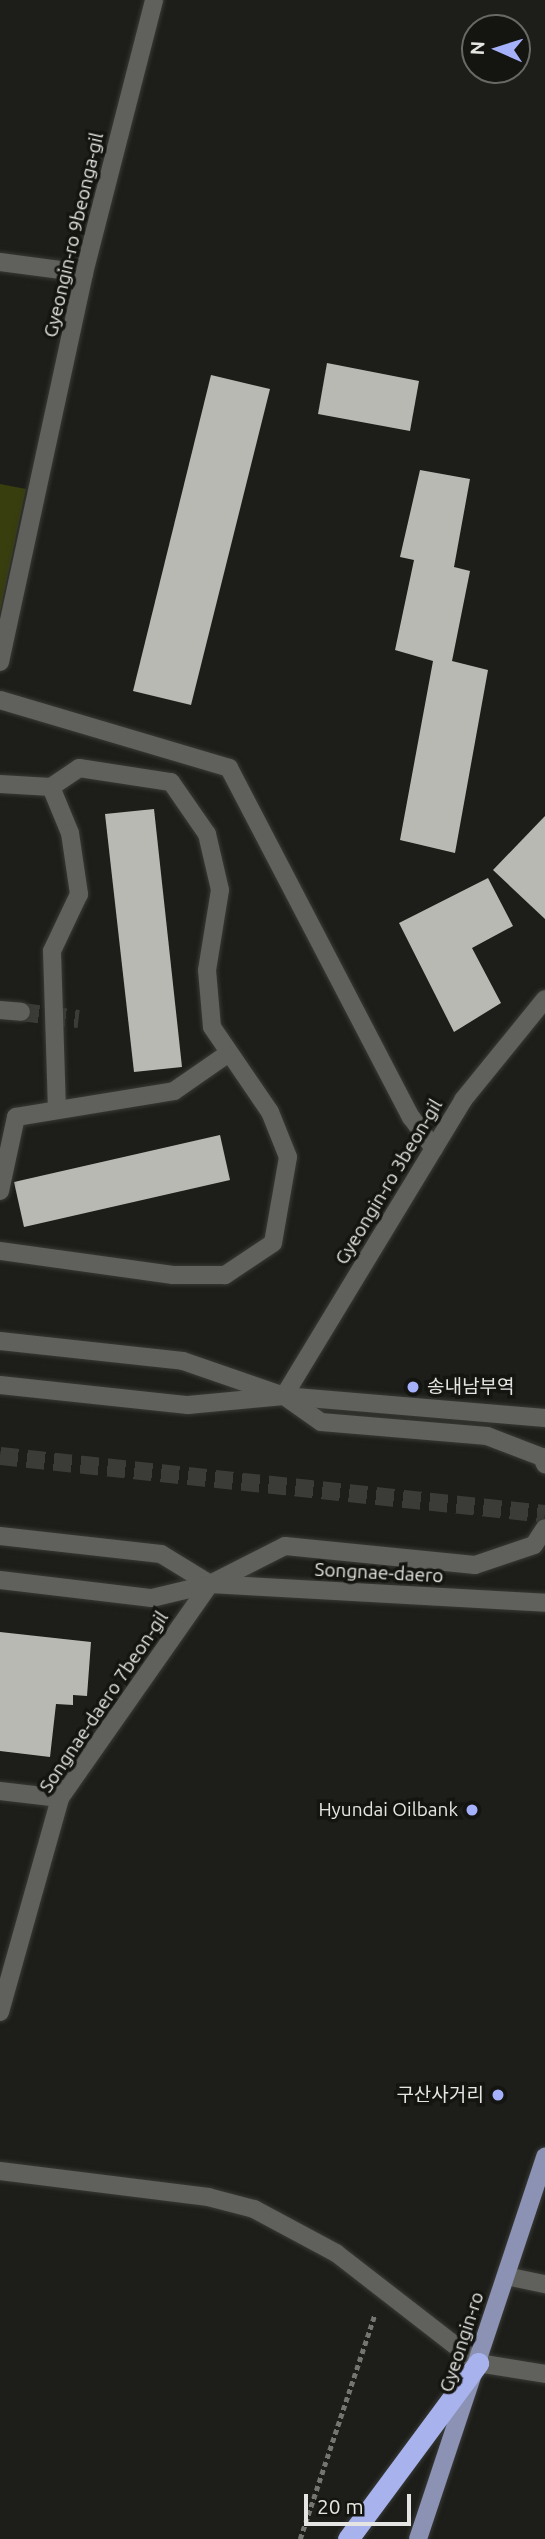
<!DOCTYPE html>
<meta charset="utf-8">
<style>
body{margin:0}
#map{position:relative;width:545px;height:2539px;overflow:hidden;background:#1d1e19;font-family:Ubuntu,"Noto Sans KR",sans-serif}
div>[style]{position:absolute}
.green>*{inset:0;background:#383e0d}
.building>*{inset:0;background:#b8b9b3}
.minor-tunnel>*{height:18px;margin-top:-9px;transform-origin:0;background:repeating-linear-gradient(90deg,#3b3c37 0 18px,transparent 0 27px)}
.path>*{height:4.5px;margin-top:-2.25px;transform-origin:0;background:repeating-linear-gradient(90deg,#747571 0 5px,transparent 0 8.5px)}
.roads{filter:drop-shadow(0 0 2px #383936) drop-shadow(0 0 2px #383936)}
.minor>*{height:18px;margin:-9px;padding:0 9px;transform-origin:9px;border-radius:9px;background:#60615c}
.major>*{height:18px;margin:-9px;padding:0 9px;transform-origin:9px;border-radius:9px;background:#8b92b3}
.highway>*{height:21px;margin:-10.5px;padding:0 10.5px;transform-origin:10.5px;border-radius:10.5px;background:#a8b2ed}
.dots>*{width:19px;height:19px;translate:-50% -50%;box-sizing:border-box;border:4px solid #141410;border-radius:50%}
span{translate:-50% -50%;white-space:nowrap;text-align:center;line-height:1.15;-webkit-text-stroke:7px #141410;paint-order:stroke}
.street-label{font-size:19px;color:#e5e6e3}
.poi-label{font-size:19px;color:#e5e6e3}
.left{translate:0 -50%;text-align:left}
.right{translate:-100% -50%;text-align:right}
.north{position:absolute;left:461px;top:14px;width:70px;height:70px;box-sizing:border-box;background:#141410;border:2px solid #686864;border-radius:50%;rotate:273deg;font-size:19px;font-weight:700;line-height:28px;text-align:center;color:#e5e6e3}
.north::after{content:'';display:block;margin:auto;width:24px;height:32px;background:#a6b1fc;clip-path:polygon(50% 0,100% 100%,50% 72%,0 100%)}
.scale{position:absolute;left:304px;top:2494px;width:107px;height:32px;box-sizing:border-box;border:4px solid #e5e6e3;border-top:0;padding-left:9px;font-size:21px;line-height:24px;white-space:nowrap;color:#e5e6e3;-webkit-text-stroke:5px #141410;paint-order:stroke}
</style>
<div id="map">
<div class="green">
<div style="clip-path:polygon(0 484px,26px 489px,0 613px)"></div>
</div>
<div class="building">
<div style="clip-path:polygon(327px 363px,419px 381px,410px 431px,318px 414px)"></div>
<div style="clip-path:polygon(211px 375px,270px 389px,191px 705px,133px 691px)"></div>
<div style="clip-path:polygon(420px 470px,470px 479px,454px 567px,470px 571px,452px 661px,488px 670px,455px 853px,400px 840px,433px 661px,395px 650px,414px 560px,400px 557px)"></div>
<div style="clip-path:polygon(154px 809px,182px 1067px,134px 1072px,105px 814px)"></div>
<div style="clip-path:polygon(545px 816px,545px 919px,493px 870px)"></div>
<div style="clip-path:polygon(488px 878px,513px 926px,472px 948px,501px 1003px,454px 1032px,399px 923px)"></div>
<div style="clip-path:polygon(220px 1135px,230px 1180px,24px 1227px,14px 1182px)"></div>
<div style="clip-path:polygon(0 1632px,91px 1642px,87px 1696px,73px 1695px,73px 1705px,56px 1704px,50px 1757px,0 1751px)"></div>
</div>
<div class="minor-tunnel">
<div style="left:21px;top:1012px;width:58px;rotate:6.9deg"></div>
<div style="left:0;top:1456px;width:548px;rotate:6.07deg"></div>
</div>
<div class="path">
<div style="left:300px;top:2539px;width:237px;rotate:-71.6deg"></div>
</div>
<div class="roads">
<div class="minor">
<div style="left:0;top:262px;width:85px;rotate:7.5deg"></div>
<div style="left:0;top:662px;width:398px;rotate:-77.8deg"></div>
<div style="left:84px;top:273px;width:282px;rotate:-75.6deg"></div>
<div style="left:0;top:700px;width:239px;rotate:16.5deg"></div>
<div style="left:229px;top:768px;width:394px;rotate:62.5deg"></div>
<div style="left:411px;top:1117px;width:39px;rotate:54deg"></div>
<div style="left:0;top:784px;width:51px;rotate:3.4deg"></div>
<div style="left:51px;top:787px;width:34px;rotate:-34deg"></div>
<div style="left:79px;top:768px;width:93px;rotate:8.7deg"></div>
<div style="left:171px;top:782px;width:63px;rotate:55.3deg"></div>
<div style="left:207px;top:834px;width:57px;rotate:76.9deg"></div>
<div style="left:220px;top:890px;width:81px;rotate:99.2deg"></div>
<div style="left:207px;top:970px;width:57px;rotate:85deg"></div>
<div style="left:212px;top:1027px;width:103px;rotate:55.7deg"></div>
<div style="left:270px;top:1112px;width:48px;rotate:68.2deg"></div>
<div style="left:288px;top:1157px;width:87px;rotate:99.9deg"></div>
<div style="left:273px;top:1243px;width:58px;rotate:146.3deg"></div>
<div style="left:225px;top:1275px;width:52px;rotate:180deg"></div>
<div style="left:173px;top:1275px;width:175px;rotate:-172.1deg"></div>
<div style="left:51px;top:787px;width:50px;rotate:67.6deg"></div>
<div style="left:70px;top:833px;width:62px;rotate:81.6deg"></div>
<div style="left:79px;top:894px;width:63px;rotate:115.3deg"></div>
<div style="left:52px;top:951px;width:159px;rotate:88.2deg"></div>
<div style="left:0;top:1010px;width:21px;rotate:5deg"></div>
<div style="left:0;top:1191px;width:76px;rotate:-77.8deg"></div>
<div style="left:16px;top:1117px;width:160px;rotate:-9.3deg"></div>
<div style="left:174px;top:1091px;width:63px;rotate:-34.7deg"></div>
<div style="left:0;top:1341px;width:184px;rotate:6.2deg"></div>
<div style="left:183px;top:1361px;width:107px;rotate:19.1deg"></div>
<div style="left:284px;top:1396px;width:45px;rotate:35.1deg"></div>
<div style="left:321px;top:1422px;width:167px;rotate:4.8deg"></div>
<div style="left:487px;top:1436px;width:59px;rotate:20.9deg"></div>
<div style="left:542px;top:1457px;width:8px;rotate:67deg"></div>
<div style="left:0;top:1385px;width:189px;rotate:6.1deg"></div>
<div style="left:188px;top:1405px;width:96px;rotate:-5.4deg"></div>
<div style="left:284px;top:1396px;width:262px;rotate:4.8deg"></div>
<div style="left:284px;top:1396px;width:346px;rotate:-58.8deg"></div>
<div style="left:463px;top:1100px;width:130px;rotate:-50.9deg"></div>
<div style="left:0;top:1536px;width:162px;rotate:6.4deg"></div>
<div style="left:161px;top:1554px;width:57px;rotate:31.5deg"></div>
<div style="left:0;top:1580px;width:153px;rotate:6.8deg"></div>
<div style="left:152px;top:1598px;width:60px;rotate:-13.6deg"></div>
<div style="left:210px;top:1584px;width:336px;rotate:3.2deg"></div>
<div style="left:0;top:1791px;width:60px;rotate:6.7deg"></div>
<div style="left:0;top:2012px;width:222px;rotate:-74.3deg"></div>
<div style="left:60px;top:1798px;width:261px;rotate:-55deg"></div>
<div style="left:210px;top:1584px;width:84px;rotate:-26.9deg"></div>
<div style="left:285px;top:1546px;width:191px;rotate:5.7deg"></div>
<div style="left:475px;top:1565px;width:62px;rotate:-18.7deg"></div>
<div style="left:534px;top:1545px;width:20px;rotate:-57deg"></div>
<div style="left:0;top:2171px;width:210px;rotate:7.1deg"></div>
<div style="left:208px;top:2197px;width:48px;rotate:14.6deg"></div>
<div style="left:254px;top:2209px;width:93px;rotate:28.2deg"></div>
<div style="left:336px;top:2253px;width:180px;rotate:37.8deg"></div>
<div style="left:478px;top:2363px;width:68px;rotate:9.3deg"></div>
<div style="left:506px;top:2276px;width:40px;rotate:12deg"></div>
</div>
<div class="major">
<div style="left:418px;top:2539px;width:403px;rotate:-71.6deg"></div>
</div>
<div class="highway">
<div style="left:348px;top:2539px;width:219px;rotate:-53.5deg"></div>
</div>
</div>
<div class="dots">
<div style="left:413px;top:1387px;background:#a6b1fc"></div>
<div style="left:472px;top:1810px;background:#a6b1fc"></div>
<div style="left:498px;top:2095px;background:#a6b1fc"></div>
</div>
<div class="street-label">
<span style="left:74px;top:235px;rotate:-77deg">Gyeongin-ro 9beonga-gil</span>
<span style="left:389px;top:1182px;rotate:-59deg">Gyeongin-ro 3beon-gil</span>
<span style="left:379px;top:1573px;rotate:3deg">Songnae-daero</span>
<span style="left:104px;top:1702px;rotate:-56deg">Songnae-daero 7beon-gil</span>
<span style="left:462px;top:2342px;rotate:-72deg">Gyeongin-ro</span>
</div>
<div class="poi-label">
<span class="left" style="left:427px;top:1387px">송내남부역</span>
<span class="right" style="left:458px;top:1810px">Hyundai Oilbank</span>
<span class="right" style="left:484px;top:2095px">구산사거리</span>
</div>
<div class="north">N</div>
<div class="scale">20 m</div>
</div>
